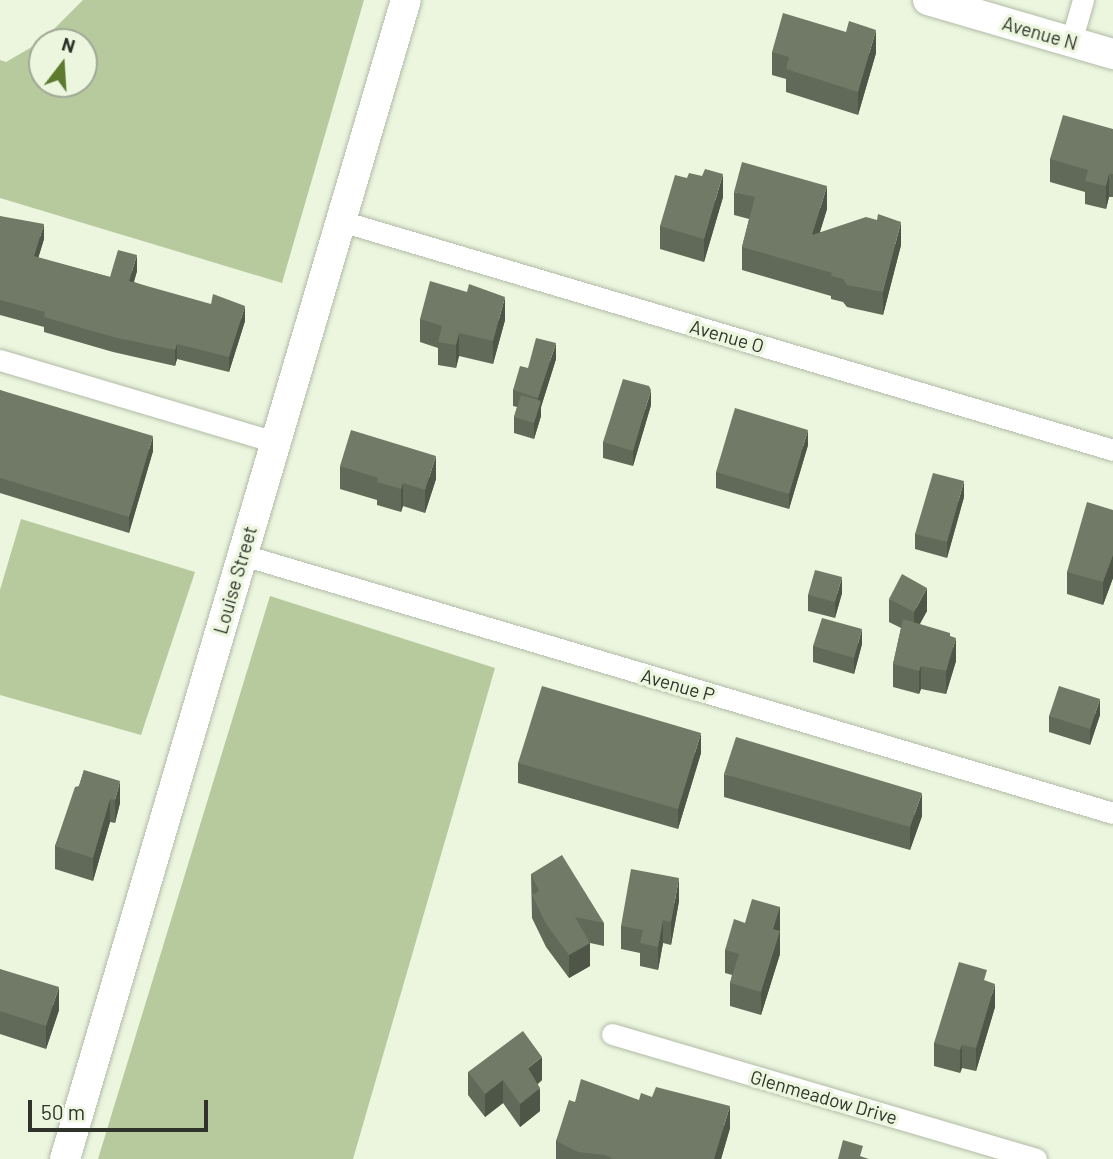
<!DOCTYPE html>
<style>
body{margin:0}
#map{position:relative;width:1113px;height:1159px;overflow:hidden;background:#ecf6df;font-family:Barlow,sans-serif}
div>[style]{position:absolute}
.green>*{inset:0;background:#b6ca9d}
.roads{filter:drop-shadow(0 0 2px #b1bba6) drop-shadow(0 0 2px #b1bba6)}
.street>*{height:21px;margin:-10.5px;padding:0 10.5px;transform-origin:10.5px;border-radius:10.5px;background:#fff}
.secondary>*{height:30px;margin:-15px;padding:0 15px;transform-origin:15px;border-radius:15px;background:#fff}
.wall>*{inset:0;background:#616958}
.shaded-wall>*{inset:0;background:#4f5547}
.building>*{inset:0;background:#717a66}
span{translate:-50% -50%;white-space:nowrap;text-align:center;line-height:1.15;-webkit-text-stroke:7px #ecf6df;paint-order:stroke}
.street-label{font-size:19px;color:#2f332a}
.north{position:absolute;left:28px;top:28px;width:70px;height:70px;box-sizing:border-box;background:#ecf6df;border:2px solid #a0a897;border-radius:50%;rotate:17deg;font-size:19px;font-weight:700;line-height:28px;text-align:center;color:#2f332a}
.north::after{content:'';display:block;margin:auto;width:24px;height:32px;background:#5e7a2e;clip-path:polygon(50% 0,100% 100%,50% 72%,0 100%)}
.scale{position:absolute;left:28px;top:1100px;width:180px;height:32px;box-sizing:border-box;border:4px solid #2f332a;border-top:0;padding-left:9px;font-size:21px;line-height:24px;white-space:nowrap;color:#2f332a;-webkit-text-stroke:5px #ecf6df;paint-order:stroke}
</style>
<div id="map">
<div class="green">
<div style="clip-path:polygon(evenodd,83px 0,364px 0,282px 283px,0 198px,0 60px,6px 62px,42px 41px,83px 0,84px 42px,84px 84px,42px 84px,42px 42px,84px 42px)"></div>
<div style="clip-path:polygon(21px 519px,195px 572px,141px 735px,0 695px,0 590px)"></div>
<div style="clip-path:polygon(270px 596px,495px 668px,353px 1159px,98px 1159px)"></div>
</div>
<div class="roads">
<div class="street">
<div style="left:1071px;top:42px;width:44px;rotate:-74.1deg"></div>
<div style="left:341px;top:221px;width:805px;rotate:16.52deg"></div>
<div style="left:0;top:360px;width:287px;rotate:16.6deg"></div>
<div style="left:243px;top:555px;width:907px;rotate:16.52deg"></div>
<div style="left:612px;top:1034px;width:442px;rotate:16.4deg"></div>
</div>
<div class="secondary">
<div style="left:928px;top:0;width:193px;rotate:16.3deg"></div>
<div style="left:65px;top:1159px;width:1208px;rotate:-73.61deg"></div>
</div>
</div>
<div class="wall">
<div style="clip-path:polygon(772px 52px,876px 53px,858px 115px,786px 92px,786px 79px,772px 75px)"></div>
<div style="clip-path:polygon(1113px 129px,1113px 197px,1109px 197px,1106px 209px,1085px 204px,1085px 192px,1050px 182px,1050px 159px)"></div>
<div style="clip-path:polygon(734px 192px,827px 209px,820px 232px,901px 245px,883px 315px,847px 307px,843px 302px,831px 299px,831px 296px,742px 270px,742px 247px,749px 219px,734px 215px)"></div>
<div style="clip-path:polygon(723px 197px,704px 262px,660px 249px,660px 226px)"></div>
<div style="clip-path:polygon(0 216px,44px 239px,38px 258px,110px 277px,137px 271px,134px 282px,245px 321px,229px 372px,177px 359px,175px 366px,113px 352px,44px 332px,44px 327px,0 315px)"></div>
<div style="clip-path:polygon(420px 319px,505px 320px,493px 364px,459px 356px,456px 368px,438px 365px,438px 348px,420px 342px)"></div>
<div style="clip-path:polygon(556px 359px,541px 407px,541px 416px,534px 439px,514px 433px,514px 417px,517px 407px,513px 406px,513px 390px,528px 368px)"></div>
<div style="clip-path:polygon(0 390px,153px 451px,129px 533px,0 493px)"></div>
<div style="clip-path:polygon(651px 405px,633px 466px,603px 458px,603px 442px)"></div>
<div style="clip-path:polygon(808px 445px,789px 509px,716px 488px,716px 472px)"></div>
<div style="clip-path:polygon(340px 466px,436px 479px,425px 513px,403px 506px,401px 512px,377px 505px,377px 500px,340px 489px)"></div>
<div style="clip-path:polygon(964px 497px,947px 558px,915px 549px,915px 534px)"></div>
<div style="clip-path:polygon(1113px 510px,1113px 578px,1103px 605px,1067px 594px,1067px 572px)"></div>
<div style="clip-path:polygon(842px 593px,835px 618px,808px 611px,808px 595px)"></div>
<div style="clip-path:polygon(889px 599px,927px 611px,919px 624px,950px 636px,956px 661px,946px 694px,921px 689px,919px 694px,893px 687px,893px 664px,901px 628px,889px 622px)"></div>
<div style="clip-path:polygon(862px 644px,854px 674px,813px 662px,813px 646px)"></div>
<div style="clip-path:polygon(1100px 715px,1090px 745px,1049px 732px,1049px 716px)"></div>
<div style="clip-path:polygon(701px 753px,678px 829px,518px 783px,518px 763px)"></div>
<div style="clip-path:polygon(84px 770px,120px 803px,115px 823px,110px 822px,93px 881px,55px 869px,55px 846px,79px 786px)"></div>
<div style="clip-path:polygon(724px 774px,922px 816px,910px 850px,724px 797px)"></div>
<div style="clip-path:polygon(531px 874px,604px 923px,604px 946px,590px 943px,590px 966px,569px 978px,546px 947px,532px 918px)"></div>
<div style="clip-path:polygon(679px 901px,671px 945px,663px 943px,658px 970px,640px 966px,640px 953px,621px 949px,621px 926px)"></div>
<div style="clip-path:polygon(780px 907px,780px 954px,761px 1015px,730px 1006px,730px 983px,732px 975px,725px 973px,725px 950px,745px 923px)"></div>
<div style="clip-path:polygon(0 969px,59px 1010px,46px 1049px,0 1034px)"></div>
<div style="clip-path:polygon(987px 981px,995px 1007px,976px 1071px,962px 1068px,960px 1073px,934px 1066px,934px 1043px)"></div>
<div style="clip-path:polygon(468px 1072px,542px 1080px,538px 1084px,540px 1111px,520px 1127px,503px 1103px,485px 1117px,468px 1095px)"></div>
<div style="clip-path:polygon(639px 1100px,730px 1128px,721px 1159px,556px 1159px,556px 1141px,575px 1102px)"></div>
</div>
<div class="shaded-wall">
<div style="clip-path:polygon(876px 30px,876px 53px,858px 115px,858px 92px)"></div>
<div style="clip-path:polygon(723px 174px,723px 197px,704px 262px,704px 239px)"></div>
<div style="clip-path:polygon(1109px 174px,1109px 197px,1106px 209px,1106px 186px)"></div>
<div style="clip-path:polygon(827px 186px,827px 209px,812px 257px,812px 235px)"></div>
<div style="clip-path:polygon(901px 222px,901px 245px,883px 315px,883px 292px)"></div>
<div style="clip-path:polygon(44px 224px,44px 239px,34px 272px,34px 256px)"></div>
<div style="clip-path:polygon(137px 255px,137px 271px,129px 297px,129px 281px)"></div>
<div style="clip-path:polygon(505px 297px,505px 320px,493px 364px,493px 341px)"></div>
<div style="clip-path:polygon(245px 306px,245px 321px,229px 372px,229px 357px)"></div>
<div style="clip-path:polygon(459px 333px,459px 356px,456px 368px,456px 345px)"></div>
<div style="clip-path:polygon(556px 343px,556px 359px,541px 407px,541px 416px,534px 439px,534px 423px,538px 408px,538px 398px)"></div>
<div style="clip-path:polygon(177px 344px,177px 359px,175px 366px,175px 350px)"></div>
<div style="clip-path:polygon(651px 390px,651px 405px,633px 466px,633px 451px)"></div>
<div style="clip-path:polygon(808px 430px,808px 445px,789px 509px,789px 494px)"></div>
<div style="clip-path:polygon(153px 436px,153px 451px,129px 533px,129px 517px)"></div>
<div style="clip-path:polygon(436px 456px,436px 479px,425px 513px,425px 490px)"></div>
<div style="clip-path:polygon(964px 481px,964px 497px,947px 558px,947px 542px)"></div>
<div style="clip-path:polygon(403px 483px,403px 506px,401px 512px,401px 489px)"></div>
<div style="clip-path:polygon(1113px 555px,1113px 578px,1103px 605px,1103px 582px)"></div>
<div style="clip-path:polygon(842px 577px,842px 593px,835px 618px,835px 602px)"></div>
<div style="clip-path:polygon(927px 588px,927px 611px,914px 635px,914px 612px)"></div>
<div style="clip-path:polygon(862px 629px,862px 644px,854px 674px,854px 658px)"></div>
<div style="clip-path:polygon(956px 638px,956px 661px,946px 694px,946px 671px)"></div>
<div style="clip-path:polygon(921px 666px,921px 689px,919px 694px,919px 671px)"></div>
<div style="clip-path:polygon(1100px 699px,1100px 715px,1090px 745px,1090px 729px)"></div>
<div style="clip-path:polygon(701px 733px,701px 753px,678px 829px,678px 809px)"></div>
<div style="clip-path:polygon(120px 781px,120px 803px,115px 823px,115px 800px)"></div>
<div style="clip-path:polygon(922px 793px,922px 816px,910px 850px,910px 827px)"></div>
<div style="clip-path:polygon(110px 799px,110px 822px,93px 881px,93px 858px)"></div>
<div style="clip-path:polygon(679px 878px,679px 901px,671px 945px,671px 922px)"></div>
<div style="clip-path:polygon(780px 907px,780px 954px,761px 1015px,761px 992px,773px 929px)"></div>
<div style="clip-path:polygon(663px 920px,663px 943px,658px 970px,658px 947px)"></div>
<div style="clip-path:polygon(590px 943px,590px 966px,569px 978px,569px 955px)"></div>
<div style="clip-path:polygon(995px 984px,995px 1007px,976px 1071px,976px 1048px)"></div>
<div style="clip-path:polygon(59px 987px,59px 1010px,46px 1049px,46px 1026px)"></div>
<div style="clip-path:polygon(962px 1045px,962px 1068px,960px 1073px,960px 1050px)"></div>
<div style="clip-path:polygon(542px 1057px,542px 1080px,528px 1091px,528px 1068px)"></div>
<div style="clip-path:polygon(503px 1080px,503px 1103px,485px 1117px,485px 1094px)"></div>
<div style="clip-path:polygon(540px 1088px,540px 1111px,520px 1127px,520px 1104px)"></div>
<div style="clip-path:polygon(730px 1106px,730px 1128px,721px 1159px,714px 1159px)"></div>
</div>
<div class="building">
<div style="clip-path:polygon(783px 13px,846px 32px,849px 21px,876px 30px,858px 92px,786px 69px,789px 57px,772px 52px)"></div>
<div style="clip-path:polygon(1063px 115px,1113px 129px,1113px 174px,1109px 174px,1106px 186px,1085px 181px,1088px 170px,1050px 159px)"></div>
<div style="clip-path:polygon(742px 162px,827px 186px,812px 235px,866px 217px,877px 220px,878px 214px,901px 222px,883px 292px,847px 285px,843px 279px,831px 276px,832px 273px,742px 247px,755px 197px,734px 192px)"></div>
<div style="clip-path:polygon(705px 169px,723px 174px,704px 239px,660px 226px,675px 175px,687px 178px,689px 173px,702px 176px)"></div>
<div style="clip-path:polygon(0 216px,44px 224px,34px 256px,110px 277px,118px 250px,137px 255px,129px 281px,211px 304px,213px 294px,245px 306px,229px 357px,177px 344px,175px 350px,113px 337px,44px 317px,45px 312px,0 300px)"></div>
<div style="clip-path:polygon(430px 281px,467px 292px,469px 284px,505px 297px,493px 341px,459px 333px,456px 345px,438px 342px,442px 326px,420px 319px)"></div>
<div style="clip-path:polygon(536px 338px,556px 343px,538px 398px,513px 390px,520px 366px,528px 368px)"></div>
<div style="clip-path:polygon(623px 379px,649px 386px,651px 390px,633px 451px,603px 442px)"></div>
<div style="clip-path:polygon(0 390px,153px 436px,129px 517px,0 478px)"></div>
<div style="clip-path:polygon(521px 395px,541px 401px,534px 423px,514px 417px)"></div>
<div style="clip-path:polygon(735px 408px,808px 430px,789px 494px,716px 472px)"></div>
<div style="clip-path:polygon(351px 430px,436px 456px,425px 490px,403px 483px,401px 489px,377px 482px,378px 478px,340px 466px)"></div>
<div style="clip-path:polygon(933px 473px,964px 481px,947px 542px,915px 534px)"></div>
<div style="clip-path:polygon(1087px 502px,1113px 510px,1113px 555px,1103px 582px,1067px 572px)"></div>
<div style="clip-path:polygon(815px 570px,842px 577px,835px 602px,808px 595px)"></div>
<div style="clip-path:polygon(902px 574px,927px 588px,914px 612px,889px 599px)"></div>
<div style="clip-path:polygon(822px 618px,862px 629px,854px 658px,813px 646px)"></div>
<div style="clip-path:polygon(903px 619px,950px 633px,950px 636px,956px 638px,946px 671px,921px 666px,919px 671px,893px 664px)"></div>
<div style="clip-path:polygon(542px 686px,701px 733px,678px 809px,518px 763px)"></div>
<div style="clip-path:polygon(1059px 686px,1100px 699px,1090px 729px,1049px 716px)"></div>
<div style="clip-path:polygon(736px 737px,922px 793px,910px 827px,724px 774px)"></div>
<div style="clip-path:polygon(84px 770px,120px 781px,115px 800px,110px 799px,93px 858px,55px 846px,75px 787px,79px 786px)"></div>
<div style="clip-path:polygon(562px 855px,604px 923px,575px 917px,590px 943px,569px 955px,546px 924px,532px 895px,539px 891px,531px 874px)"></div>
<div style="clip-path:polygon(631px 869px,679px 878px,671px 922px,663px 920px,658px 947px,640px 943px,643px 930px,621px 926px)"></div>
<div style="clip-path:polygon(752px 899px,780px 907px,773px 929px,780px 931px,761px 992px,730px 983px,739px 954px,725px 950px,734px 919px,745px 923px)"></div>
<div style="clip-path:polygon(959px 962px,987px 970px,984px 980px,995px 984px,976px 1048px,962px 1045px,960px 1050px,934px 1043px)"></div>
<div style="clip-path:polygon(0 969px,59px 987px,46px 1026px,0 1011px)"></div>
<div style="clip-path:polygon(523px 1031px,542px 1057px,528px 1068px,540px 1088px,520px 1104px,503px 1080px,485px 1094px,468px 1072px)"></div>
<div style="clip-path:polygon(581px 1079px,639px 1100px,641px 1093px,652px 1097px,656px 1087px,730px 1106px,714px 1159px,613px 1159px,605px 1155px,578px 1152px,556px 1141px,569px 1100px,575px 1102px)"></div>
<div style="clip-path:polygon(843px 1140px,863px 1146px,860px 1156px,869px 1159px,838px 1159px)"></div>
</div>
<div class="street-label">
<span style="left:1040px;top:33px;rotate:16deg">Avenue N</span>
<span style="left:727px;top:336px;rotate:16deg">Avenue O</span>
<span style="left:235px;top:580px;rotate:-74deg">Louise Street</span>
<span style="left:678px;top:685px;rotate:16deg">Avenue P</span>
<span style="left:824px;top:1097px;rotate:16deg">Glenmeadow Drive</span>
</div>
<div class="north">N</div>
<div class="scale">50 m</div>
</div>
